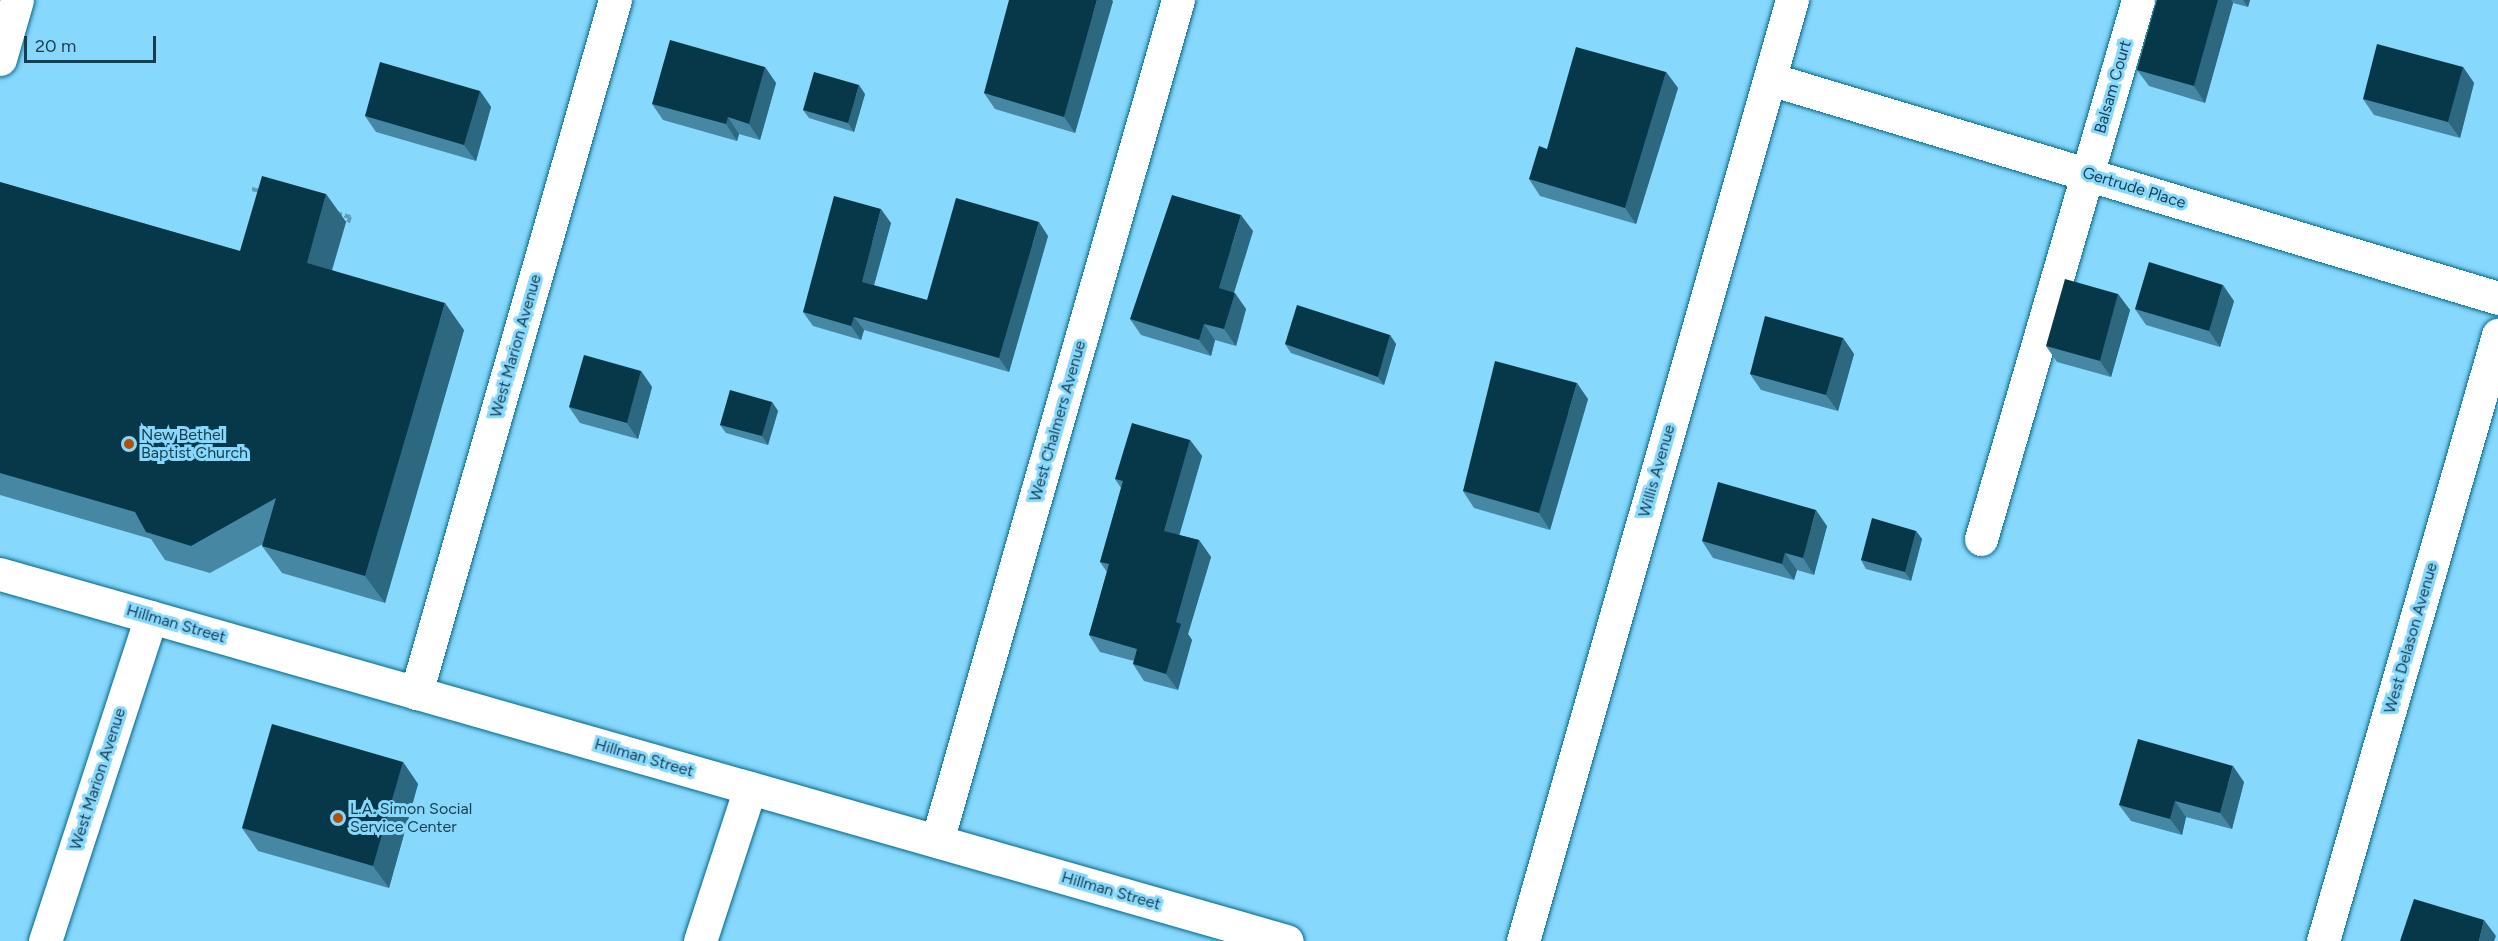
<!DOCTYPE html>
<style>
body{margin:0}
#map{position:relative;width:2498px;height:941px;overflow:hidden;background:#86d8fd;font-family:Figtree,sans-serif}
div>[style]{position:absolute}
.path>*{height:4px;margin-top:-2px;transform-origin:0;background:repeating-linear-gradient(90deg,#5d9dba 0 6px,transparent 0 9px)}
.roads{filter:drop-shadow(0 0 2px #016889) drop-shadow(0 0 2px #016889)}
.minor>*{height:33px;margin:-16.5px;padding:0 16.5px;transform-origin:16.5px;border-radius:16.5px;background:#fff}
.wall>*{inset:0;background:#4688a4}
.shaded-wall>*{inset:0;background:#2c6880}
.building>*{inset:0;background:#06384a}
.dots>*{width:16px;height:16px;translate:-50% -50%;box-sizing:border-box;border:3px solid #86d8fd;border-radius:50%}
span{translate:-50% -50%;white-space:nowrap;text-align:center;line-height:1.15;-webkit-text-stroke:6px #86d8fd;paint-order:stroke}
.street-label{font-size:16px;color:#1a3d4c}
.poi-label{font-size:16px;color:#1a3d4c}
.left{translate:0 -50%;text-align:left}
.scale{position:absolute;left:24px;top:36px;width:132px;height:27px;box-sizing:border-box;border:3px solid #1a3d4c;border-top:0;padding-left:8px;font-size:18px;line-height:21px;white-space:nowrap;color:#1a3d4c;-webkit-text-stroke:4px #86d8fd;paint-order:stroke}
</style>
<div id="map">
<div class="path">
<div style="left:252px;top:189px;width:11px;rotate:15deg"></div>
<div style="left:336px;top:213px;width:15px;rotate:16deg"></div>
<div style="left:350px;top:217px;width:6px;rotate:108deg"></div>
</div>
<div class="roads">
<div class="minor">
<div style="left:0;top:59px;width:61px;rotate:-73.9deg"></div>
<div style="left:1770px;top:79px;width:760px;rotate:16.74deg"></div>
<div style="left:1981px;top:539px;width:561px;rotate:-73.76deg"></div>
<div style="left:0;top:574px;width:1338px;rotate:15.92deg"></div>
<div style="left:416px;top:693px;width:721px;rotate:-73.98deg"></div>
<div style="left:937px;top:841px;width:875px;rotate:-74.01deg"></div>
<div style="left:45px;top:941px;width:341px;rotate:-71.9deg"></div>
<div style="left:700px;top:941px;width:161px;rotate:-71.9deg"></div>
<div style="left:1523px;top:941px;width:979px;rotate:-74.05deg"></div>
<div style="left:2323px;top:941px;width:631px;rotate:-73.89deg"></div>
</div>
</div>
<div class="wall">
<div style="clip-path:polygon(2157px 0,2250px 0,2248px 7px,2233px 3px,2205px 103px,2149px 86px,2137px 70px)"></div>
<div style="clip-path:polygon(1113px 1px,1075px 133px,995px 109px,984px 93px)"></div>
<div style="clip-path:polygon(765px 67px,776px 83px,760px 140px,739px 134px,737px 141px,663px 120px,652px 104px)"></div>
<div style="clip-path:polygon(2463px 67px,2474px 83px,2460px 138px,2374px 115px,2363px 99px)"></div>
<div style="clip-path:polygon(1666px 72px,1678px 88px,1636px 224px,1540px 196px,1529px 179px,1547px 149px)"></div>
<div style="clip-path:polygon(480px 91px,491px 107px,476px 161px,376px 132px,365px 116px)"></div>
<div style="clip-path:polygon(865px 94px,854px 132px,809px 118px,803px 110px)"></div>
<div style="clip-path:polygon(0 182px,240px 251px,326px 194px,346px 222px,332px 270px,464px 330px,385px 603px,282px 573px,262px 546px,263px 544px,210px 573px,165px 560px,151px 539px,0 495px)"></div>
<div style="clip-path:polygon(891px 223px,874px 285px,927px 300px,1048px 236px,1009px 372px,864px 330px,861px 340px,813px 326px,803px 312px)"></div>
<div style="clip-path:polygon(1253px 231px,1234px 293px,1246px 309px,1236px 346px,1215px 340px,1211px 356px,1141px 335px,1130px 319px)"></div>
<div style="clip-path:polygon(2118px 294px,2130px 310px,2111px 377px,2057px 362px,2046px 346px)"></div>
<div style="clip-path:polygon(2234px 301px,2220px 347px,2146px 325px,2135px 309px)"></div>
<div style="clip-path:polygon(1390px 335px,1396px 344px,1384px 385px,1291px 353px,1285px 344px)"></div>
<div style="clip-path:polygon(1843px 338px,1854px 354px,1838px 411px,1761px 390px,1750px 374px)"></div>
<div style="clip-path:polygon(641px 371px,652px 387px,638px 439px,580px 423px,569px 407px)"></div>
<div style="clip-path:polygon(1588px 399px,1550px 530px,1474px 508px,1463px 491px)"></div>
<div style="clip-path:polygon(772px 402px,778px 411px,768px 445px,726px 433px,720px 425px)"></div>
<div style="clip-path:polygon(1190px 440px,1202px 456px,1179px 535px,1199px 540px,1211px 557px,1188px 634px,1192px 640px,1178px 690px,1144px 681px,1133px 664px,1134px 661px,1100px 652px,1089px 635px,1107px 572px,1100px 562px,1121px 488px,1115px 479px)"></div>
<div style="clip-path:polygon(1827px 526px,1814px 575px,1797px 570px,1794px 580px,1713px 558px,1702px 541px)"></div>
<div style="clip-path:polygon(1916px 531px,1922px 539px,1911px 581px,1866px 569px,1861px 560px)"></div>
<div style="clip-path:polygon(403px 762px,418px 784px,389px 888px,258px 851px,242px 828px)"></div>
<div style="clip-path:polygon(2244px 782px,2232px 829px,2186px 817px,2182px 835px,2131px 821px,2119px 805px)"></div>
</div>
<div class="shaded-wall">
<div style="clip-path:polygon(1097px 0,1112px 0,1113px 1px,1075px 133px,1064px 117px)"></div>
<div style="clip-path:polygon(2218px 0,2231px 0,2233px 3px,2205px 103px,2194px 86px)"></div>
<div style="clip-path:polygon(2243px 0,2250px 0,2248px 7px)"></div>
<div style="clip-path:polygon(765px 67px,776px 83px,760px 140px,749px 124px)"></div>
<div style="clip-path:polygon(2463px 67px,2474px 83px,2460px 138px,2448px 122px)"></div>
<div style="clip-path:polygon(1666px 72px,1678px 88px,1636px 224px,1625px 208px)"></div>
<div style="clip-path:polygon(859px 85px,865px 94px,854px 132px,848px 123px)"></div>
<div style="clip-path:polygon(480px 91px,491px 107px,476px 161px,464px 145px)"></div>
<div style="clip-path:polygon(728px 117px,739px 134px,737px 141px,726px 124px)"></div>
<div style="clip-path:polygon(326px 194px,346px 222px,326px 290px,307px 263px)"></div>
<div style="clip-path:polygon(881px 209px,891px 223px,871px 296px,862px 282px)"></div>
<div style="clip-path:polygon(1241px 215px,1253px 231px,1230px 305px,1219px 288px)"></div>
<div style="clip-path:polygon(1039px 222px,1048px 236px,1009px 372px,999px 358px)"></div>
<div style="clip-path:polygon(2223px 285px,2234px 301px,2220px 347px,2209px 331px)"></div>
<div style="clip-path:polygon(1235px 293px,1246px 309px,1236px 346px,1224px 329px)"></div>
<div style="clip-path:polygon(2118px 294px,2130px 310px,2111px 377px,2100px 361px)"></div>
<div style="clip-path:polygon(445px 303px,464px 330px,385px 603px,365px 576px)"></div>
<div style="clip-path:polygon(854px 317px,864px 330px,861px 340px,851px 326px)"></div>
<div style="clip-path:polygon(1204px 324px,1215px 340px,1211px 356px,1199px 340px)"></div>
<div style="clip-path:polygon(1390px 335px,1396px 344px,1384px 385px,1378px 377px)"></div>
<div style="clip-path:polygon(1843px 338px,1854px 354px,1838px 411px,1826px 395px)"></div>
<div style="clip-path:polygon(641px 371px,652px 387px,638px 439px,627px 423px)"></div>
<div style="clip-path:polygon(1577px 383px,1588px 399px,1550px 530px,1539px 513px)"></div>
<div style="clip-path:polygon(772px 402px,778px 411px,768px 445px,762px 436px)"></div>
<div style="clip-path:polygon(1190px 440px,1202px 456px,1176px 547px,1164px 531px)"></div>
<div style="clip-path:polygon(1816px 510px,1827px 526px,1814px 575px,1803px 558px)"></div>
<div style="clip-path:polygon(1916px 531px,1922px 539px,1911px 581px,1905px 572px)"></div>
<div style="clip-path:polygon(1199px 540px,1211px 557px,1188px 634px,1192px 640px,1178px 690px,1166px 674px,1176px 622px)"></div>
<div style="clip-path:polygon(1785px 553px,1797px 570px,1794px 580px,1782px 564px)"></div>
<div style="clip-path:polygon(403px 762px,418px 784px,389px 888px,373px 866px)"></div>
<div style="clip-path:polygon(2233px 766px,2244px 782px,2232px 829px,2220px 813px)"></div>
<div style="clip-path:polygon(2175px 801px,2186px 817px,2182px 835px,2170px 819px)"></div>
<div style="clip-path:polygon(2484px 920px,2496px 936px,2494px 941px,2479px 941px)"></div>
</div>
<div class="building">
<div style="clip-path:polygon(1009px 0,1097px 0,1064px 117px,984px 93px)"></div>
<div style="clip-path:polygon(2157px 0,2218px 0,2194px 86px,2137px 70px)"></div>
<div style="clip-path:polygon(670px 40px,765px 67px,749px 124px,728px 117px,726px 124px,652px 104px)"></div>
<div style="clip-path:polygon(2377px 44px,2463px 67px,2448px 122px,2363px 99px)"></div>
<div style="clip-path:polygon(1576px 47px,1666px 72px,1625px 208px,1529px 179px,1539px 146px,1547px 149px)"></div>
<div style="clip-path:polygon(380px 62px,480px 91px,464px 145px,365px 116px)"></div>
<div style="clip-path:polygon(814px 72px,859px 85px,848px 123px,803px 110px)"></div>
<div style="clip-path:polygon(262px 176px,326px 194px,307px 263px,445px 303px,365px 576px,262px 546px,276px 498px,191px 546px,146px 532px,135px 512px,0 473px,0 182px,240px 251px)"></div>
<div style="clip-path:polygon(1172px 195px,1241px 215px,1219px 288px,1235px 293px,1224px 329px,1204px 324px,1199px 340px,1130px 319px)"></div>
<div style="clip-path:polygon(834px 196px,881px 209px,862px 282px,927px 300px,956px 198px,1039px 222px,999px 358px,854px 317px,851px 326px,803px 312px)"></div>
<div style="clip-path:polygon(2149px 262px,2223px 285px,2209px 331px,2135px 309px)"></div>
<div style="clip-path:polygon(2065px 279px,2118px 294px,2100px 361px,2046px 346px)"></div>
<div style="clip-path:polygon(1297px 305px,1390px 335px,1378px 377px,1285px 344px)"></div>
<div style="clip-path:polygon(1765px 316px,1843px 338px,1826px 395px,1750px 374px)"></div>
<div style="clip-path:polygon(584px 355px,641px 371px,627px 423px,569px 407px)"></div>
<div style="clip-path:polygon(1495px 361px,1577px 383px,1539px 513px,1463px 491px)"></div>
<div style="clip-path:polygon(730px 390px,772px 402px,762px 436px,720px 425px)"></div>
<div style="clip-path:polygon(1132px 423px,1190px 440px,1164px 531px,1199px 540px,1176px 622px,1181px 624px,1166px 674px,1133px 664px,1137px 649px,1089px 635px,1109px 564px,1100px 562px,1123px 481px,1115px 479px)"></div>
<div style="clip-path:polygon(1718px 482px,1816px 510px,1803px 558px,1785px 553px,1782px 564px,1702px 541px)"></div>
<div style="clip-path:polygon(1872px 518px,1916px 531px,1905px 572px,1861px 560px)"></div>
<div style="clip-path:polygon(272px 724px,403px 762px,373px 866px,242px 828px)"></div>
<div style="clip-path:polygon(2138px 739px,2233px 766px,2220px 813px,2175px 801px,2170px 819px,2119px 805px)"></div>
<div style="clip-path:polygon(2414px 899px,2484px 920px,2479px 941px,2400px 941px)"></div>
</div>
<div class="dots">
<div style="left:129px;top:444px;background:#b15108"></div>
<div style="left:338px;top:818px;background:#b15108"></div>
</div>
<div class="street-label">
<span style="left:2113px;top:87px;rotate:-74deg">Balsam Court</span>
<span style="left:2134px;top:188px;rotate:17deg">Gertrude Place</span>
<span style="left:516px;top:346px;rotate:-74deg">West Marion Avenue</span>
<span style="left:1058px;top:421px;rotate:-74deg">West Chalmers Avenue</span>
<span style="left:1657px;top:471px;rotate:-74deg">Willis Avenue</span>
<span style="left:176px;top:624px;rotate:16deg">Hillman Street</span>
<span style="left:2411px;top:638px;rotate:-74deg">West Delason Avenue</span>
<span style="left:644px;top:758px;rotate:16deg">Hillman Street</span>
<span style="left:98px;top:779px;rotate:-72deg">West Marion Avenue</span>
<span style="left:1111px;top:891px;rotate:16deg">Hillman Street</span>
</div>
<div class="poi-label">
<span class="left" style="left:141px;top:444px">New Bethel<br>Baptist Church</span>
<span class="left" style="left:350px;top:818px">L.A. Simon Social<br>Service Center</span>
</div>
<div class="scale">20 m</div>
</div>
